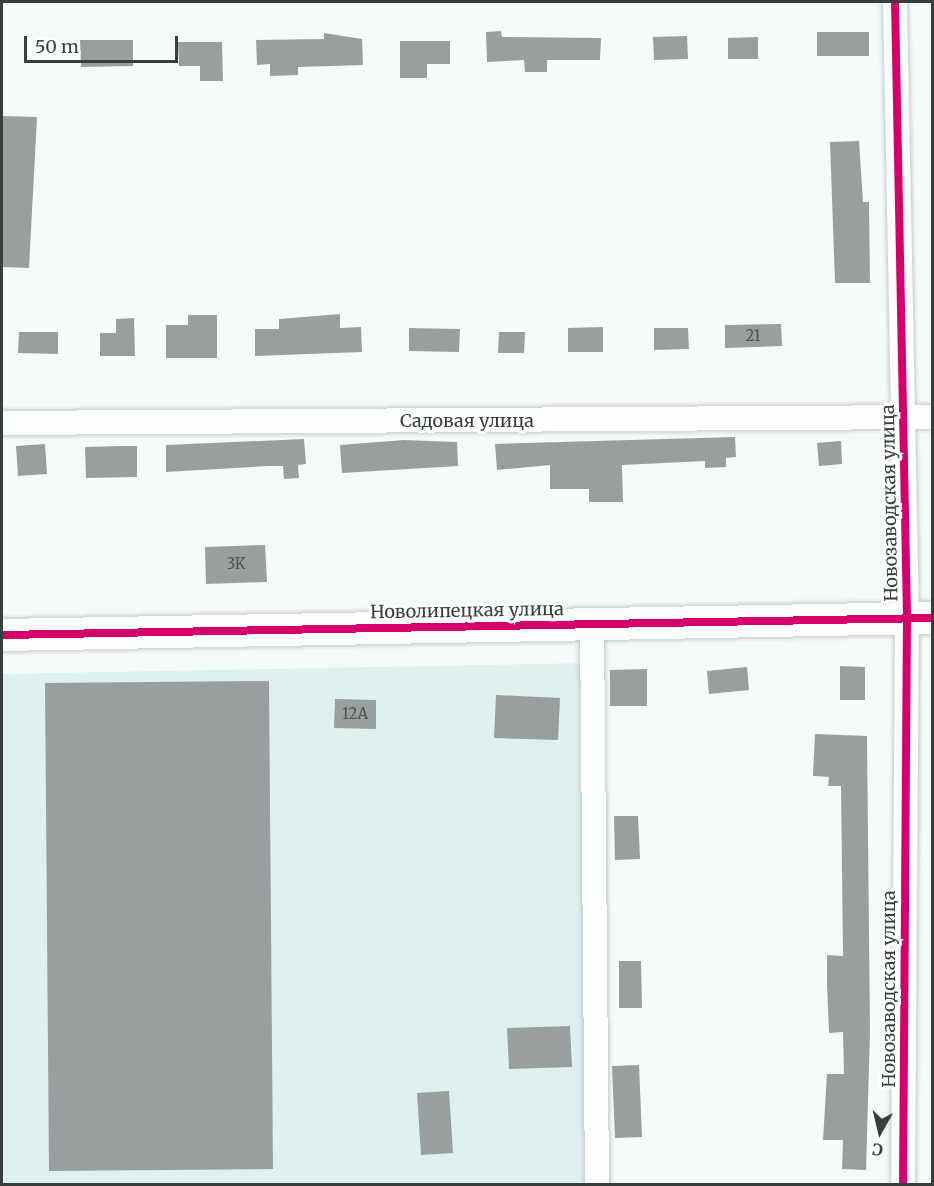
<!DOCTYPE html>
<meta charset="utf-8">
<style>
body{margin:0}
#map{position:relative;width:934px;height:1186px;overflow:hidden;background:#f4fbfb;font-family:Merriweather,serif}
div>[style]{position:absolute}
.built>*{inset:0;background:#def0f0}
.building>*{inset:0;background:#999f9f}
.roads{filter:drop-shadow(0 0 2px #c4caca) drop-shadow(0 0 2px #c4caca)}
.minor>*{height:24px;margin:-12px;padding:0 12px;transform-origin:12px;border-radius:12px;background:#fdfefe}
.tertiary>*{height:32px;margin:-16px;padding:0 16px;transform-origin:16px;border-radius:16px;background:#fdfefe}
.cycleway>*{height:8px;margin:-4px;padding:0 4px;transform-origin:4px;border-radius:4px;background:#d6006c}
span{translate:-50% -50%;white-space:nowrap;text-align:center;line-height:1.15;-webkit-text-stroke:6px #fff;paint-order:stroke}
.number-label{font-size:15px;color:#505656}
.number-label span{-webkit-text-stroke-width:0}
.street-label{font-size:18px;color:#373e3e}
.frame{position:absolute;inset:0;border:3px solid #373e3e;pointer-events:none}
.north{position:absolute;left:850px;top:1102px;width:60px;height:60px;-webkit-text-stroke:4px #fff;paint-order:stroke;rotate:188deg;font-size:16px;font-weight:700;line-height:24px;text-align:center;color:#373e3e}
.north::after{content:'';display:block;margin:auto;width:21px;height:27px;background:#373e3e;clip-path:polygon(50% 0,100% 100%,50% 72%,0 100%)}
.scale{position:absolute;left:24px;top:36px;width:154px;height:27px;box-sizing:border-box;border:3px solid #373e3e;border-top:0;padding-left:8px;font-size:18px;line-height:21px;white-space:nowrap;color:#373e3e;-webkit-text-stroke:4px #fff;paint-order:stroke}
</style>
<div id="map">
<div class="built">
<div style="clip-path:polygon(592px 663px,593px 1184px,2px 1184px,2px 674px)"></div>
</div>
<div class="building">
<div style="clip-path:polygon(501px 31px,502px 37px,601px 38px,600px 60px,547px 60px,547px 72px,525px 72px,524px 60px,487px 62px,486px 32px)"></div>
<div style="clip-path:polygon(817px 32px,869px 32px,869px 56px,817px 56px)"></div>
<div style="clip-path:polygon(324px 33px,362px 39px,363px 65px,298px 67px,298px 75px,270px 76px,270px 64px,257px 65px,256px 40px,324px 39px)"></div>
<div style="clip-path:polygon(687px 36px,688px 59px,654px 60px,653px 37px)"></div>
<div style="clip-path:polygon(758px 37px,758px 59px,728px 59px,728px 38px)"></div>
<div style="clip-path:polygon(80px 40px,133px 40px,133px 66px,81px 67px)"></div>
<div style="clip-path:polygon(400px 41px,450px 41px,450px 64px,427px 64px,427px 78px,400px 78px)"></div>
<div style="clip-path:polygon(178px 42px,222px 42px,223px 81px,200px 81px,200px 66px,179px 66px)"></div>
<div style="clip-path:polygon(2px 116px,37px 117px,29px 268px,2px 267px)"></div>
<div style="clip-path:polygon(859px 141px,863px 202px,869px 202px,870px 283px,835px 283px,830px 142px)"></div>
<div style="clip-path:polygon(340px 314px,340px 328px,361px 327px,362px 352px,255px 356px,255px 329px,279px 329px,279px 319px)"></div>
<div style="clip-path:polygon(188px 315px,217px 315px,217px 358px,166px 358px,166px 325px,188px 325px)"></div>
<div style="clip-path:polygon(134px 318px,135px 356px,100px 356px,100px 333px,116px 333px,116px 319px)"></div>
<div style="clip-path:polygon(781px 324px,782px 346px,725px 348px,725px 325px)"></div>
<div style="clip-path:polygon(603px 327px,603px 352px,568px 352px,568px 328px)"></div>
<div style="clip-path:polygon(409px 328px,460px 329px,459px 352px,409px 351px)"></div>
<div style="clip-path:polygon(654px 328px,688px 328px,689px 349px,654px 350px)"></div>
<div style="clip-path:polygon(19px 332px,58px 332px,58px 354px,18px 353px)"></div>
<div style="clip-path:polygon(499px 332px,525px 332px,524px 353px,498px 353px)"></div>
<div style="clip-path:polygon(735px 437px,736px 457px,726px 458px,726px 467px,705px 468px,705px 461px,622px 465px,623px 502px,589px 502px,589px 489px,550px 489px,550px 465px,497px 470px,495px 444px)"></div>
<div style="clip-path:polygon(304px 439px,306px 464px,298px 465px,299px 478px,284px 479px,283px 466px,269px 466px,166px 472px,166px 445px)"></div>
<div style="clip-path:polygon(404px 440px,457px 442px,458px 466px,342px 473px,340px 445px)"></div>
<div style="clip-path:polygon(841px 441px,842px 464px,819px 466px,817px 443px)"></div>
<div style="clip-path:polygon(45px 444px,47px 474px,18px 476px,16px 446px)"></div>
<div style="clip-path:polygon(120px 446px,137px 446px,137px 477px,86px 478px,85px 447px)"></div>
<div style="clip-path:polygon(265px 545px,267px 582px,206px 584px,205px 547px)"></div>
<div style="clip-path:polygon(840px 666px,865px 667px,865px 700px,840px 700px)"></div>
<div style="clip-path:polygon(747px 667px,749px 690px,709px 694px,707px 671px)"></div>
<div style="clip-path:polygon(647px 669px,647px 706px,610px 706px,610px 670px)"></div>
<div style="clip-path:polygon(269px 681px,273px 1169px,49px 1171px,45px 683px)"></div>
<div style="clip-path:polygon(496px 695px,560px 698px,558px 740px,494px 738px)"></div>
<div style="clip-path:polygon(335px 699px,376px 700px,376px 729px,334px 728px)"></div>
<div style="clip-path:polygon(815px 734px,867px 736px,870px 1032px,866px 1170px,842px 1169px,843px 1140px,823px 1140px,827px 1074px,844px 1074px,843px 1032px,829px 1033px,827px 983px,827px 955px,843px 956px,841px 786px,828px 786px,829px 777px,813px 776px)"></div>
<div style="clip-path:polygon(614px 816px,638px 816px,640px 859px,615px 860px)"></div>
<div style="clip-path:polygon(619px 961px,641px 961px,642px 1008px,619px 1008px)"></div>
<div style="clip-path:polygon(570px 1026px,572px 1067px,509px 1069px,507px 1028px)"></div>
<div style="clip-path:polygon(639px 1065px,642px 1137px,615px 1138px,612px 1066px)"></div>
<div style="clip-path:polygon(449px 1091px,453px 1153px,421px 1155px,417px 1093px)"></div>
</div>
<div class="roads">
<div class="minor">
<div style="left:895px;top:2px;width:615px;rotate:88.88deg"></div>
<div style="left:907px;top:617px;width:567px;rotate:90.4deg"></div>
<div style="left:2px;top:423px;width:930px;rotate:-0.37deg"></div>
<div style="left:592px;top:623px;width:561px;rotate:89.49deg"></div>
</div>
<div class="tertiary">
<div style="left:2px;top:635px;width:930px;rotate:-1.05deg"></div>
</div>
</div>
<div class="cycleway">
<div style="left:895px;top:2px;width:615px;rotate:88.88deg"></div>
<div style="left:907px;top:617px;width:567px;rotate:90.4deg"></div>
<div style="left:2px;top:635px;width:930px;rotate:-1.05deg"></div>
</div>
<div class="number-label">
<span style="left:753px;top:336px">21</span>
<span style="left:236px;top:564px">3К</span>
<span style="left:355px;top:714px">12А</span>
</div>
<div class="street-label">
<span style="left:467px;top:421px">Садовая улица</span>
<span style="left:890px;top:503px;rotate:-91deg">Новозаводская улица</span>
<span style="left:467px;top:611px;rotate:-1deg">Новолипецкая улица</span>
<span style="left:889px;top:989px;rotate:-90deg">Новозаводская улица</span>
</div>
<div class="frame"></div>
<div class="north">С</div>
<div class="scale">50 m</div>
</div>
